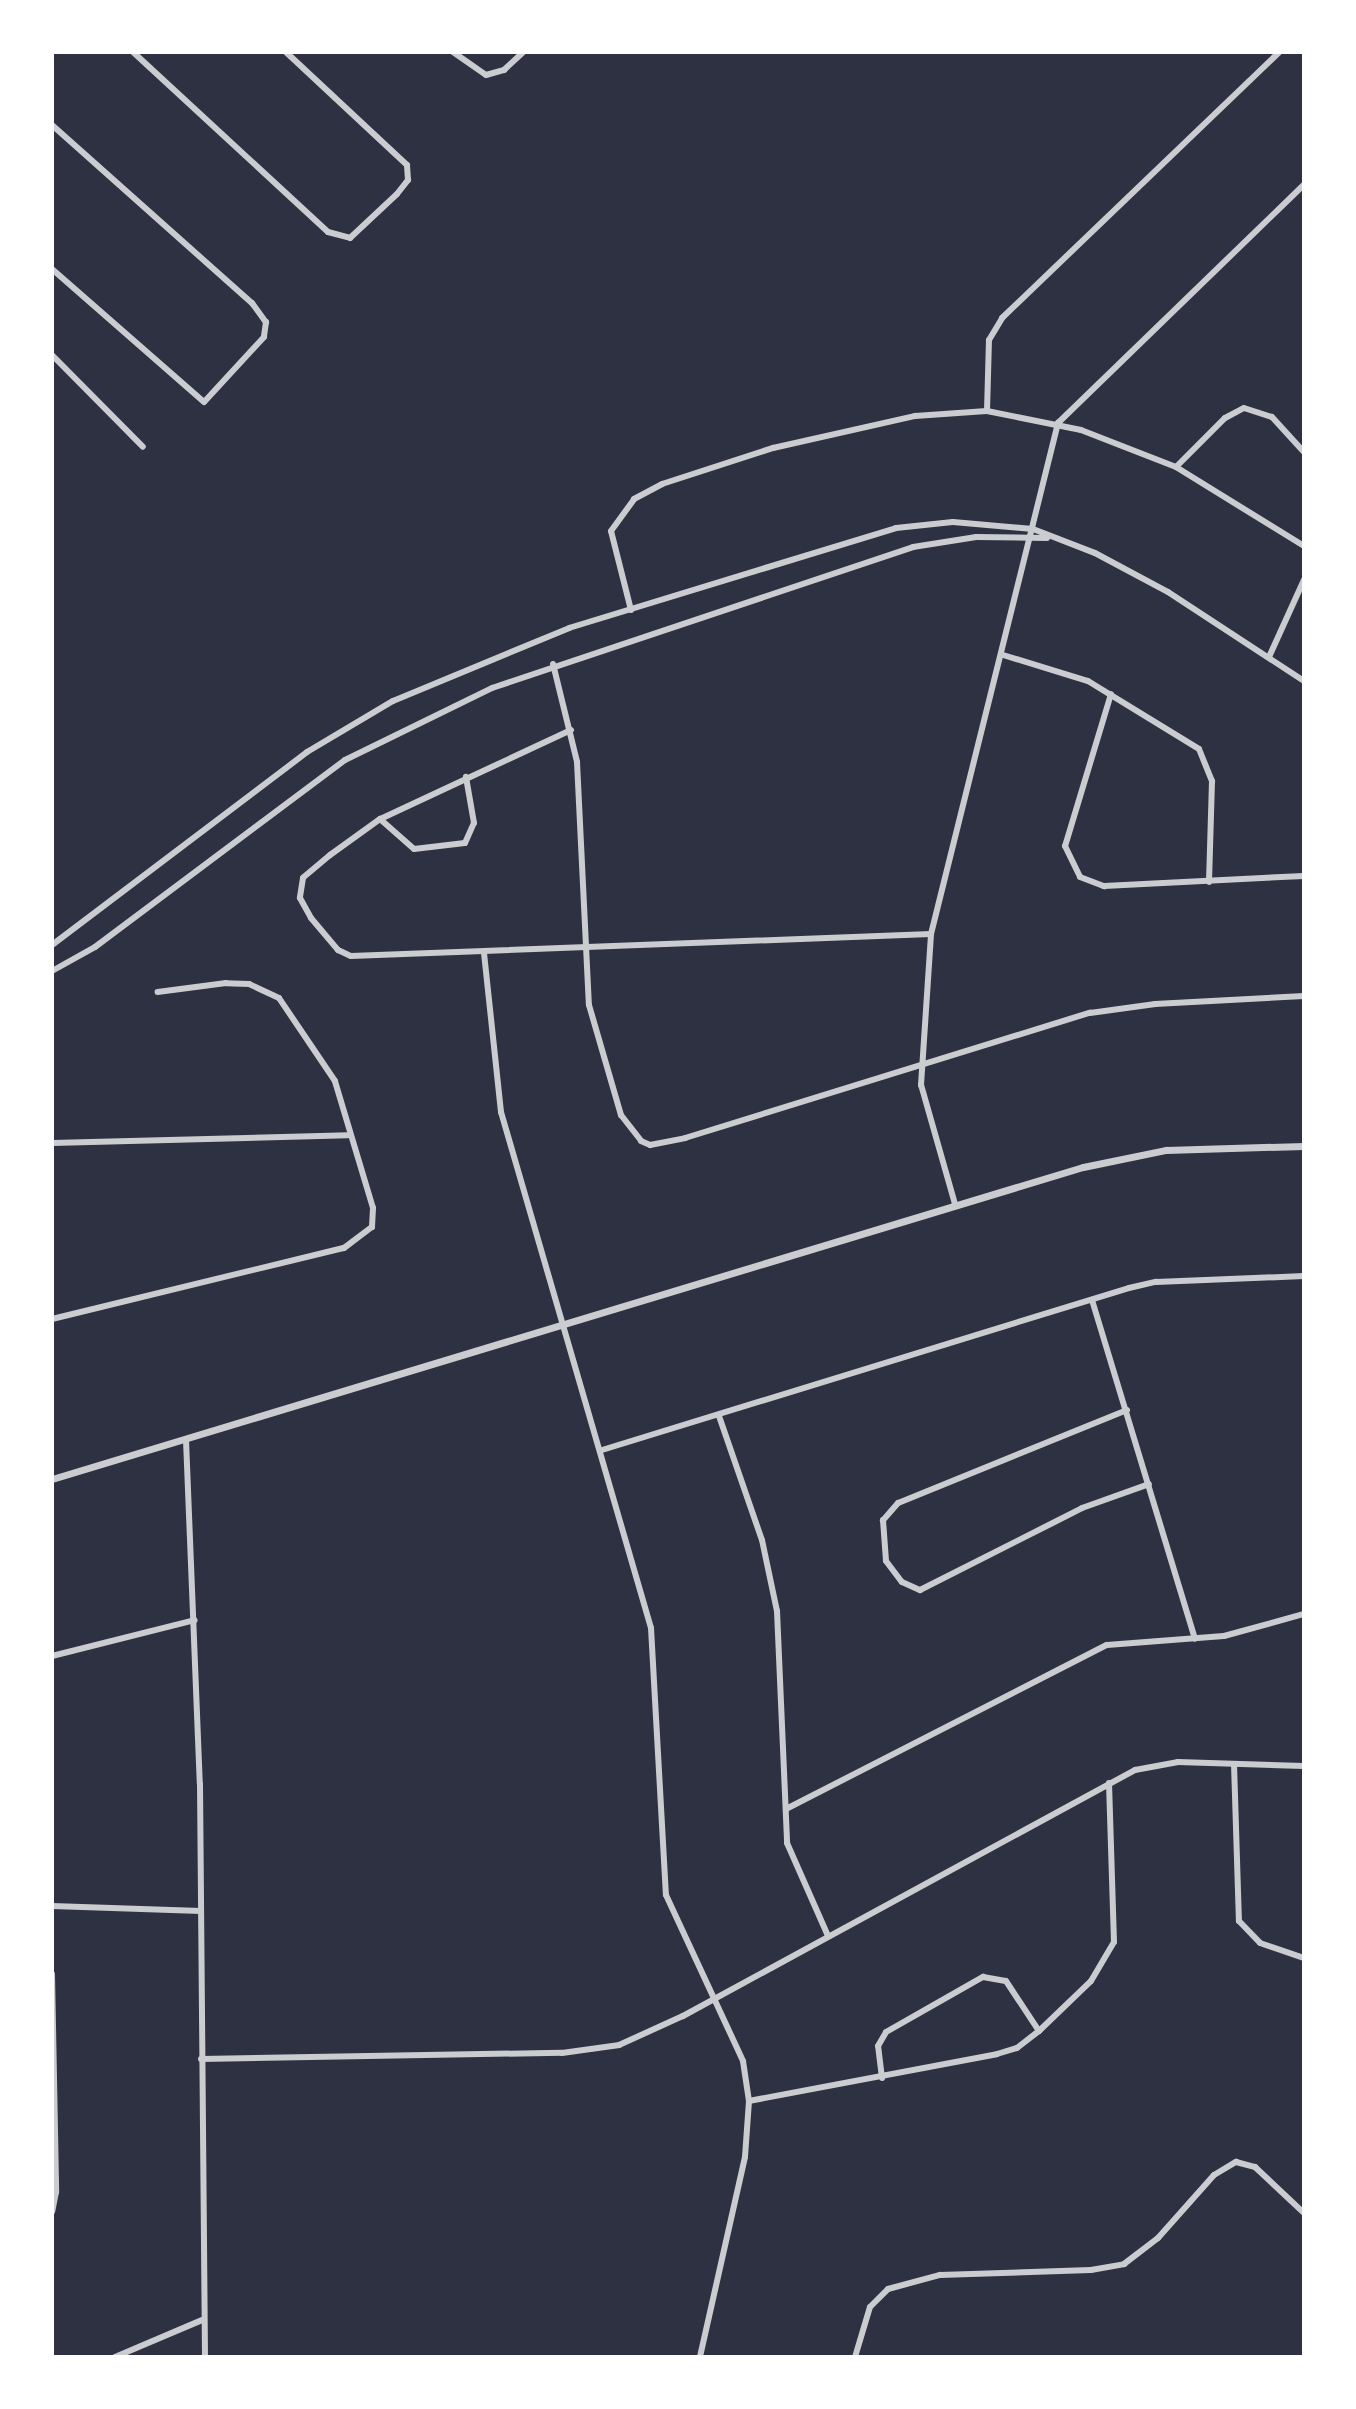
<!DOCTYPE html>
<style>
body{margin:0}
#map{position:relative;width:1356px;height:2409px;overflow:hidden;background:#2d3142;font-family:Lato,sans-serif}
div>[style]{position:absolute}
.minor>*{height:6px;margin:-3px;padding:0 3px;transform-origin:3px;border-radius:3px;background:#caccd0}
.tertiary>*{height:7px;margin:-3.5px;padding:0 3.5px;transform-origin:3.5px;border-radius:3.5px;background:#caccd0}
span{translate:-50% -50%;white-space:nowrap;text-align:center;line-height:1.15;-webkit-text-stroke:6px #fff;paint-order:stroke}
.frame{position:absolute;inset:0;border:54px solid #fff;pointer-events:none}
</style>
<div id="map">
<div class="minor">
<div style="left:133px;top:52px;width:265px;rotate:42.7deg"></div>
<div style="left:328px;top:232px;width:23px;rotate:15deg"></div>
<div style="left:350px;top:238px;width:64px;rotate:-43.1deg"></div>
<div style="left:397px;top:194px;width:18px;rotate:-52deg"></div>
<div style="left:408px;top:180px;width:15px;rotate:-94deg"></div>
<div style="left:407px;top:165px;width:166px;rotate:-137deg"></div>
<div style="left:453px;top:52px;width:40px;rotate:34.9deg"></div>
<div style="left:486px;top:75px;width:19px;rotate:-16deg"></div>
<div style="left:504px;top:70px;width:26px;rotate:-43deg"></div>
<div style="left:52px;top:125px;width:268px;rotate:41.7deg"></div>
<div style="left:252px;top:303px;width:24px;rotate:54deg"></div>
<div style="left:266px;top:322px;width:15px;rotate:98deg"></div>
<div style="left:264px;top:337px;width:88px;rotate:132.7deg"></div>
<div style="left:204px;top:402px;width:202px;rotate:-138.8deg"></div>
<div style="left:52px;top:355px;width:129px;rotate:45.3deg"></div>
<div style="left:987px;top:411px;width:71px;rotate:-88.4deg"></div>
<div style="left:989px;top:340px;width:26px;rotate:-59deg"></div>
<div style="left:1002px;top:318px;width:384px;rotate:-43.8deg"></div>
<div style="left:1176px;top:467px;width:69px;rotate:-45deg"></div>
<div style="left:1225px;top:418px;width:21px;rotate:-28deg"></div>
<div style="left:1244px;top:408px;width:29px;rotate:18deg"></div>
<div style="left:1272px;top:417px;width:47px;rotate:47.6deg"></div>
<div style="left:631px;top:610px;width:81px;rotate:-104.2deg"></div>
<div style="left:611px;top:531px;width:39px;rotate:-54deg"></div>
<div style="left:634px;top:499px;width:32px;rotate:-28deg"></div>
<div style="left:662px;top:484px;width:117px;rotate:-18deg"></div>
<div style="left:773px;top:448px;width:146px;rotate:-12.7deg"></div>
<div style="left:915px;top:416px;width:72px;rotate:-4deg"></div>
<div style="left:987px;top:411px;width:96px;rotate:11.4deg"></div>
<div style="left:1081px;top:430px;width:102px;rotate:21.3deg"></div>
<div style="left:1176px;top:467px;width:150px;rotate:31.7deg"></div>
<div style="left:1003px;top:655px;width:89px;rotate:17deg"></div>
<div style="left:1088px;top:681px;width:130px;rotate:31.5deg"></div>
<div style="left:1199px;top:749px;width:35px;rotate:68deg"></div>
<div style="left:1212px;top:781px;width:101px;rotate:91.7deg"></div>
<div style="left:1269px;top:657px;width:85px;rotate:-65.6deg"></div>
<div style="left:553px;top:664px;width:101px;rotate:76.2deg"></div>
<div style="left:577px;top:762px;width:243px;rotate:87.2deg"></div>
<div style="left:589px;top:1005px;width:115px;rotate:73.8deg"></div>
<div style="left:621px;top:1115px;width:33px;rotate:52deg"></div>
<div style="left:641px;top:1141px;width:10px;rotate:24deg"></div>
<div style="left:650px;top:1145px;width:36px;rotate:-11deg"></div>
<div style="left:685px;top:1138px;width:424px;rotate:-17.2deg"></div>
<div style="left:1090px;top:1013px;width:66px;rotate:-7.9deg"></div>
<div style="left:1155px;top:1004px;width:149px;rotate:-3.1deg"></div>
<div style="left:1111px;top:694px;width:159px;rotate:106.8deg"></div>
<div style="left:1065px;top:846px;width:34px;rotate:64deg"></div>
<div style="left:1080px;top:877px;width:26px;rotate:21deg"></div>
<div style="left:1104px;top:886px;width:200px;rotate:-2.9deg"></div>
<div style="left:571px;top:730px;width:211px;rotate:155deg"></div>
<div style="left:380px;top:819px;width:62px;rotate:144.2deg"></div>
<div style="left:330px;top:855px;width:35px;rotate:140deg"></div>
<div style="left:303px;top:878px;width:20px;rotate:99deg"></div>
<div style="left:300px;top:898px;width:23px;rotate:61deg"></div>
<div style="left:311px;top:918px;width:42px;rotate:49.8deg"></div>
<div style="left:338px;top:950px;width:14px;rotate:25deg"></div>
<div style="left:351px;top:956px;width:580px;rotate:-2.17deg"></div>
<div style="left:380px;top:819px;width:45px;rotate:41.4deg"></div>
<div style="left:414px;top:849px;width:51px;rotate:-6.7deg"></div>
<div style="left:465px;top:843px;width:22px;rotate:-66deg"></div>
<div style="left:474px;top:823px;width:47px;rotate:-99.9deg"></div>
<div style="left:52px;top:945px;width:320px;rotate:-37.1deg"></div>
<div style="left:307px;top:752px;width:100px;rotate:-30.7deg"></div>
<div style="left:393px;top:701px;width:191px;rotate:-22.5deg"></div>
<div style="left:569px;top:628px;width:342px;rotate:-17deg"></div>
<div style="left:896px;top:528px;width:57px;rotate:-6deg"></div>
<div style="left:953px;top:522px;width:80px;rotate:5deg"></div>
<div style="left:1033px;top:529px;width:66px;rotate:21.2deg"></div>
<div style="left:1095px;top:553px;width:83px;rotate:28.1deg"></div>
<div style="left:1168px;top:592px;width:163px;rotate:33.2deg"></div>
<div style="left:484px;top:953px;width:160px;rotate:83.9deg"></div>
<div style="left:501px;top:1112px;width:537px;rotate:73.79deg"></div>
<div style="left:651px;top:1628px;width:267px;rotate:86.8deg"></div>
<div style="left:666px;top:1895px;width:183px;rotate:65.1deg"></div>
<div style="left:743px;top:2061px;width:40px;rotate:81.5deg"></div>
<div style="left:749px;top:2101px;width:56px;rotate:94.1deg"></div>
<div style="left:745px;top:2157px;width:205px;rotate:102.7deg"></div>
<div style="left:52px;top:971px;width:49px;rotate:-29.2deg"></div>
<div style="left:95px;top:947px;width:312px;rotate:-36.8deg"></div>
<div style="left:345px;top:760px;width:164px;rotate:-26.1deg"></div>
<div style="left:492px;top:688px;width:444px;rotate:-18.5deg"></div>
<div style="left:913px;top:547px;width:64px;rotate:-9deg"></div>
<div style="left:976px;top:537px;width:71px;rotate:0.8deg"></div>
<div style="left:52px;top:1143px;width:296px;rotate:-1.5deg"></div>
<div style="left:955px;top:1204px;width:124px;rotate:-105.9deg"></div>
<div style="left:921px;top:1085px;width:151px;rotate:-86.2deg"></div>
<div style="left:931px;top:934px;width:527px;rotate:-76.04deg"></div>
<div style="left:1058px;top:423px;width:342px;rotate:-44.1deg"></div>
<div style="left:1092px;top:1300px;width:354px;rotate:73.1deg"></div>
<div style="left:52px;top:1319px;width:301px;rotate:-13.7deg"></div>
<div style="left:344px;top:1248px;width:35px;rotate:-37deg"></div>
<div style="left:372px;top:1227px;width:19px;rotate:-87deg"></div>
<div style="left:373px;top:1208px;width:133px;rotate:-106.7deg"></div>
<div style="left:335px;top:1081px;width:100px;rotate:-124deg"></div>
<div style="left:279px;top:998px;width:33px;rotate:-155deg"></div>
<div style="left:249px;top:984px;width:23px;rotate:-178deg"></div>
<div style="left:226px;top:983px;width:69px;rotate:172.5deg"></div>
<div style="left:1127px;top:1410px;width:247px;rotate:157.9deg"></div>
<div style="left:898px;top:1503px;width:23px;rotate:131deg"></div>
<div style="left:883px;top:1520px;width:41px;rotate:85.8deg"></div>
<div style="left:886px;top:1561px;width:26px;rotate:53deg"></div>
<div style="left:902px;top:1582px;width:20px;rotate:24deg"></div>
<div style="left:920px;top:1590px;width:182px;rotate:-26.8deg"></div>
<div style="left:1082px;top:1508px;width:71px;rotate:-19.7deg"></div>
<div style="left:719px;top:1416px;width:131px;rotate:70.9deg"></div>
<div style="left:762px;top:1540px;width:73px;rotate:78.1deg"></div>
<div style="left:777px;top:1611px;width:232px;rotate:87.5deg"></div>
<div style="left:787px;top:1843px;width:102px;rotate:66.2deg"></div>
<div style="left:186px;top:1440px;width:344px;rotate:87.7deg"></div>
<div style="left:200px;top:1784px;width:573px;rotate:89.5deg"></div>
<div style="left:602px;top:1450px;width:551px;rotate:-17.09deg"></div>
<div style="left:1129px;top:1288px;width:28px;rotate:-13deg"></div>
<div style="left:1156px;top:1282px;width:148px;rotate:-2.3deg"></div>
<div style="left:52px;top:1656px;width:147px;rotate:-14.1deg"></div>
<div style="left:1234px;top:1764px;width:157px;rotate:88.2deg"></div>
<div style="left:1239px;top:1921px;width:30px;rotate:46deg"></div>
<div style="left:1260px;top:1943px;width:46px;rotate:18.8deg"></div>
<div style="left:786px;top:1809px;width:360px;rotate:-27.1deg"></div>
<div style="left:1107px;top:1645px;width:117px;rotate:-4.4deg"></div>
<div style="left:1224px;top:1636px;width:83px;rotate:-15.4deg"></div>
<div style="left:52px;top:1906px;width:149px;rotate:1.9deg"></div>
<div style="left:52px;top:1974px;width:218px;rotate:88.9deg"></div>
<div style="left:56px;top:2192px;width:20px;rotate:101deg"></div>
<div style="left:201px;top:2059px;width:361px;rotate:-1deg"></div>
<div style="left:562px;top:2053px;width:58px;rotate:-8deg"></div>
<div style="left:619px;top:2045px;width:70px;rotate:-24.4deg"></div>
<div style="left:683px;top:2016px;width:515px;rotate:-28.56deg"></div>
<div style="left:1135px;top:1770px;width:44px;rotate:-10.5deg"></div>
<div style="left:1178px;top:1762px;width:126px;rotate:1.8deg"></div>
<div style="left:882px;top:2078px;width:32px;rotate:-97deg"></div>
<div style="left:878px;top:2046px;width:16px;rotate:-60deg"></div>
<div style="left:886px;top:2032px;width:112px;rotate:-29.6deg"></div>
<div style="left:983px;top:1977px;width:23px;rotate:10deg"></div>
<div style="left:1006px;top:1981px;width:60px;rotate:56.6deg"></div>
<div style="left:749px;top:2101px;width:252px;rotate:-10.7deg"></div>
<div style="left:997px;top:2054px;width:21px;rotate:-17deg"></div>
<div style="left:1017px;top:2048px;width:28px;rotate:-38deg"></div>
<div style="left:1039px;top:2031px;width:72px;rotate:-43.9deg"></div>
<div style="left:1091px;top:1981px;width:45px;rotate:-59.5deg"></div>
<div style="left:1114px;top:1942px;width:159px;rotate:-91.8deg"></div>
<div style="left:115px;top:2357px;width:95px;rotate:-23deg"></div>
<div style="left:855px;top:2357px;width:52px;rotate:-73.3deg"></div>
<div style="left:870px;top:2307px;width:25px;rotate:-45deg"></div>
<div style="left:888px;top:2289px;width:54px;rotate:-15.1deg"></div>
<div style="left:940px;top:2275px;width:151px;rotate:-1.9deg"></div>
<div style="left:1091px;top:2270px;width:34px;rotate:-10deg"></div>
<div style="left:1124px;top:2264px;width:43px;rotate:-37.4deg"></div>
<div style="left:1158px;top:2238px;width:84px;rotate:-48.4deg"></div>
<div style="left:1214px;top:2175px;width:26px;rotate:-31deg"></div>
<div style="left:1236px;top:2162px;width:20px;rotate:15deg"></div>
<div style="left:1255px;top:2167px;width:67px;rotate:43.2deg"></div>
</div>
<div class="tertiary">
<div style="left:52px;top:1479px;width:1077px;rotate:-16.84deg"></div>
<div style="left:1083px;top:1167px;width:85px;rotate:-11.6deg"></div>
<div style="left:1166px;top:1150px;width:138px;rotate:-1.7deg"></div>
</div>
<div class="frame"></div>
</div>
